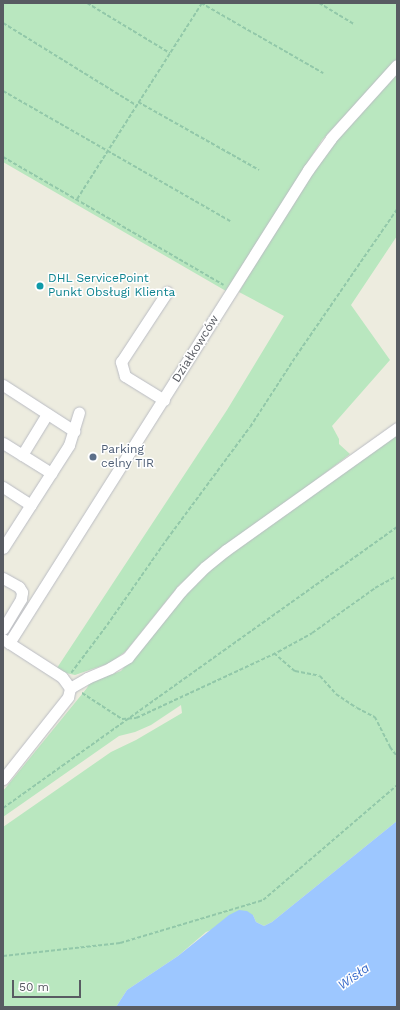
<!DOCTYPE html>
<meta charset="utf-8">
<style>
body{margin:0}
#map{position:relative;width:400px;height:1010px;overflow:hidden;background:#edecdf;font-family:"Work Sans",sans-serif}
div>[style]{position:absolute}
.green>*{inset:0;background:#b9e7bf}
.water>*{inset:0;background:#9dc7ff}
.path>*{height:1.5px;margin-top:-0.75px;transform-origin:0;background:repeating-linear-gradient(90deg,#92c8a9 0 4px,transparent 0 6px)}
.roads{filter:drop-shadow(0 0 1px #babcc3) drop-shadow(0 0 1px #babcc3)}
.minor>*{height:11px;margin:-5.5px;padding:0 5.5px;transform-origin:5.5px;border-radius:5.5px;background:#fff}
.dots>*{width:11px;height:11px;translate:-50% -50%;box-sizing:border-box;border:2px solid #fff;border-radius:50%}
span{translate:-50% -50%;white-space:nowrap;text-align:center;line-height:1.15;-webkit-text-stroke:3px #fff;paint-order:stroke}
.culture-label{font-size:12px;color:#0d838f}
.left{translate:0 -50%;text-align:left}
.street-label{font-size:12px;color:#585b62}
.service-label{font-size:12px;color:#4e5e75}
.water-label{font-size:13px;color:#386bcb;font-style:italic}
.frame{position:absolute;inset:0;border:4px solid #585b62;pointer-events:none}
.scale{position:absolute;left:12px;top:980px;width:69px;height:18px;box-sizing:border-box;border:2px solid #585b62;border-top:0;padding-left:5px;font-size:12px;line-height:14px;white-space:nowrap;color:#585b62;-webkit-text-stroke:3px #fff;paint-order:stroke}
</style>
<div id="map">
<div class="green">
<div style="clip-path:polygon(3px 3px,397px 3px,397px 59px,322px 140px,226px 291px,3px 162px)"></div>
<div style="clip-path:polygon(397px 70px,397px 236px,351px 305px,390px 360px,332px 426px,339px 439px,339px 444px,350px 454px,180px 584px,126px 651px,110px 663px,75px 675px,66px 673px,57px 668px,227px 410px,284px 316px,239px 292px,306px 173px)"></div>
<div style="clip-path:polygon(397px 435px,397px 821px,272px 922px,264px 926px,256px 922px,253px 915px,206px 932px,178px 956px,127px 990px,116px 1007px,3px 1007px,3px 827px,111px 752px,136px 740px,182px 713px,181px 705px,151px 725px,135px 732px,119px 736px,3px 817px,3px 791px,87px 688px,90px 682px,121px 671px,196px 582px,221px 559px)"></div>
</div>
<div class="water">
<div style="clip-path:polygon(397px 821px,397px 1007px,116px 1007px,127px 990px,178px 956px,229px 915px,239px 910px,247px 911px,253px 915px,256px 922px,264px 926px,272px 922px)"></div>
</div>
<div class="path">
<div style="left:87px;top:3px;width:97px;rotate:31.1deg"></div>
<div style="left:201px;top:3px;width:141px;rotate:29.8deg"></div>
<div style="left:319px;top:3px;width:41px;rotate:31deg"></div>
<div style="left:3px;top:23px;width:156px;rotate:31.7deg"></div>
<div style="left:3px;top:91px;width:262px;rotate:29.8deg"></div>
<div style="left:138px;top:102px;width:139px;rotate:29.3deg"></div>
<div style="left:3px;top:157px;width:255px;rotate:30.1deg"></div>
<div style="left:77px;top:199px;width:232px;rotate:-57.5deg"></div>
<div style="left:274px;top:653px;width:28px;rotate:41deg"></div>
<div style="left:295px;top:671px;width:25px;rotate:11deg"></div>
<div style="left:320px;top:676px;width:24px;rotate:48deg"></div>
<div style="left:336px;top:694px;width:25px;rotate:34deg"></div>
<div style="left:357px;top:708px;width:20px;rotate:27deg"></div>
<div style="left:375px;top:717px;width:34px;rotate:63deg"></div>
<div style="left:390px;top:747px;width:11px;rotate:52deg"></div>
<div style="left:71px;top:673px;width:60px;rotate:-53.1deg"></div>
<div style="left:107px;top:625px;width:105px;rotate:-55.1deg"></div>
<div style="left:167px;top:539px;width:139px;rotate:-53.5deg"></div>
<div style="left:250px;top:427px;width:85px;rotate:-57.1deg"></div>
<div style="left:296px;top:356px;width:178px;rotate:-55.5deg"></div>
<div style="left:82px;top:693px;width:48px;rotate:33deg"></div>
<div style="left:122px;top:719px;width:14px;rotate:-4deg"></div>
<div style="left:136px;top:718px;width:157px;rotate:-24.9deg"></div>
<div style="left:278px;top:652px;width:39px;rotate:-29deg"></div>
<div style="left:312px;top:633px;width:77px;rotate:-35.5deg"></div>
<div style="left:375px;top:588px;width:25px;rotate:-29deg"></div>
<div style="left:3px;top:808px;width:484px;rotate:-35.5deg"></div>
<div style="left:3px;top:956px;width:118px;rotate:-6.3deg"></div>
<div style="left:120px;top:943px;width:149px;rotate:-16.7deg"></div>
<div style="left:263px;top:900px;width:177px;rotate:-40.6deg"></div>
</div>
<div class="roads">
<div class="minor">
<div style="left:3px;top:385px;width:85px;rotate:32.9deg"></div>
<div style="left:164px;top:400px;width:46px;rotate:-148.4deg"></div>
<div style="left:125px;top:376px;width:15px;rotate:-106deg"></div>
<div style="left:121px;top:362px;width:84px;rotate:-56.7deg"></div>
<div style="left:3px;top:443px;width:57px;rotate:32deg"></div>
<div style="left:22px;top:455px;width:48px;rotate:-58.6deg"></div>
<div style="left:3px;top:487px;width:33px;rotate:33deg"></div>
<div style="left:3px;top:548px;width:122px;rotate:-57.3deg"></div>
<div style="left:69px;top:445px;width:34px;rotate:-73deg"></div>
<div style="left:3px;top:578px;width:18px;rotate:29deg"></div>
<div style="left:19px;top:587px;width:6px;rotate:59deg"></div>
<div style="left:22px;top:592px;width:7px;rotate:98deg"></div>
<div style="left:21px;top:599px;width:35px;rotate:121deg"></div>
<div style="left:3px;top:639px;width:70px;rotate:32.8deg"></div>
<div style="left:62px;top:677px;width:14px;rotate:54deg"></div>
<div style="left:9px;top:643px;width:560px;rotate:-57.7deg"></div>
<div style="left:308px;top:170px;width:39px;rotate:-54deg"></div>
<div style="left:331px;top:138px;width:98px;rotate:-47.9deg"></div>
<div style="left:70px;top:688px;width:20px;rotate:-30deg"></div>
<div style="left:87px;top:678px;width:25px;rotate:-23deg"></div>
<div style="left:110px;top:668px;width:21px;rotate:-31deg"></div>
<div style="left:128px;top:657px;width:85px;rotate:-51.2deg"></div>
<div style="left:181px;top:591px;width:34px;rotate:-45deg"></div>
<div style="left:205px;top:567px;width:27px;rotate:-39deg"></div>
<div style="left:226px;top:550px;width:210px;rotate:-35.5deg"></div>
<div style="left:3px;top:779px;width:105px;rotate:-51.6deg"></div>
<div style="left:68px;top:697px;width:9px;rotate:-77deg"></div>
</div>
</div>
<div class="dots">
<div style="left:40px;top:286px;background:#0f9aa8"></div>
<div style="left:93px;top:457px;background:#5c6f8a"></div>
</div>
<div class="culture-label">
<span class="left" style="left:48px;top:286px">DHL ServicePoint<br>Punkt Obsługi Klienta</span>
</div>
<div class="street-label">
<span style="left:196px;top:349px;rotate:-58deg">Działkowców</span>
</div>
<div class="service-label">
<span class="left" style="left:101px;top:457px">Parking<br>celny TIR</span>
</div>
<div class="water-label">
<span style="left:354px;top:977px;rotate:-35deg">Wisła</span>
</div>
<div class="frame"></div>
<div class="scale">50 m</div>
</div>
